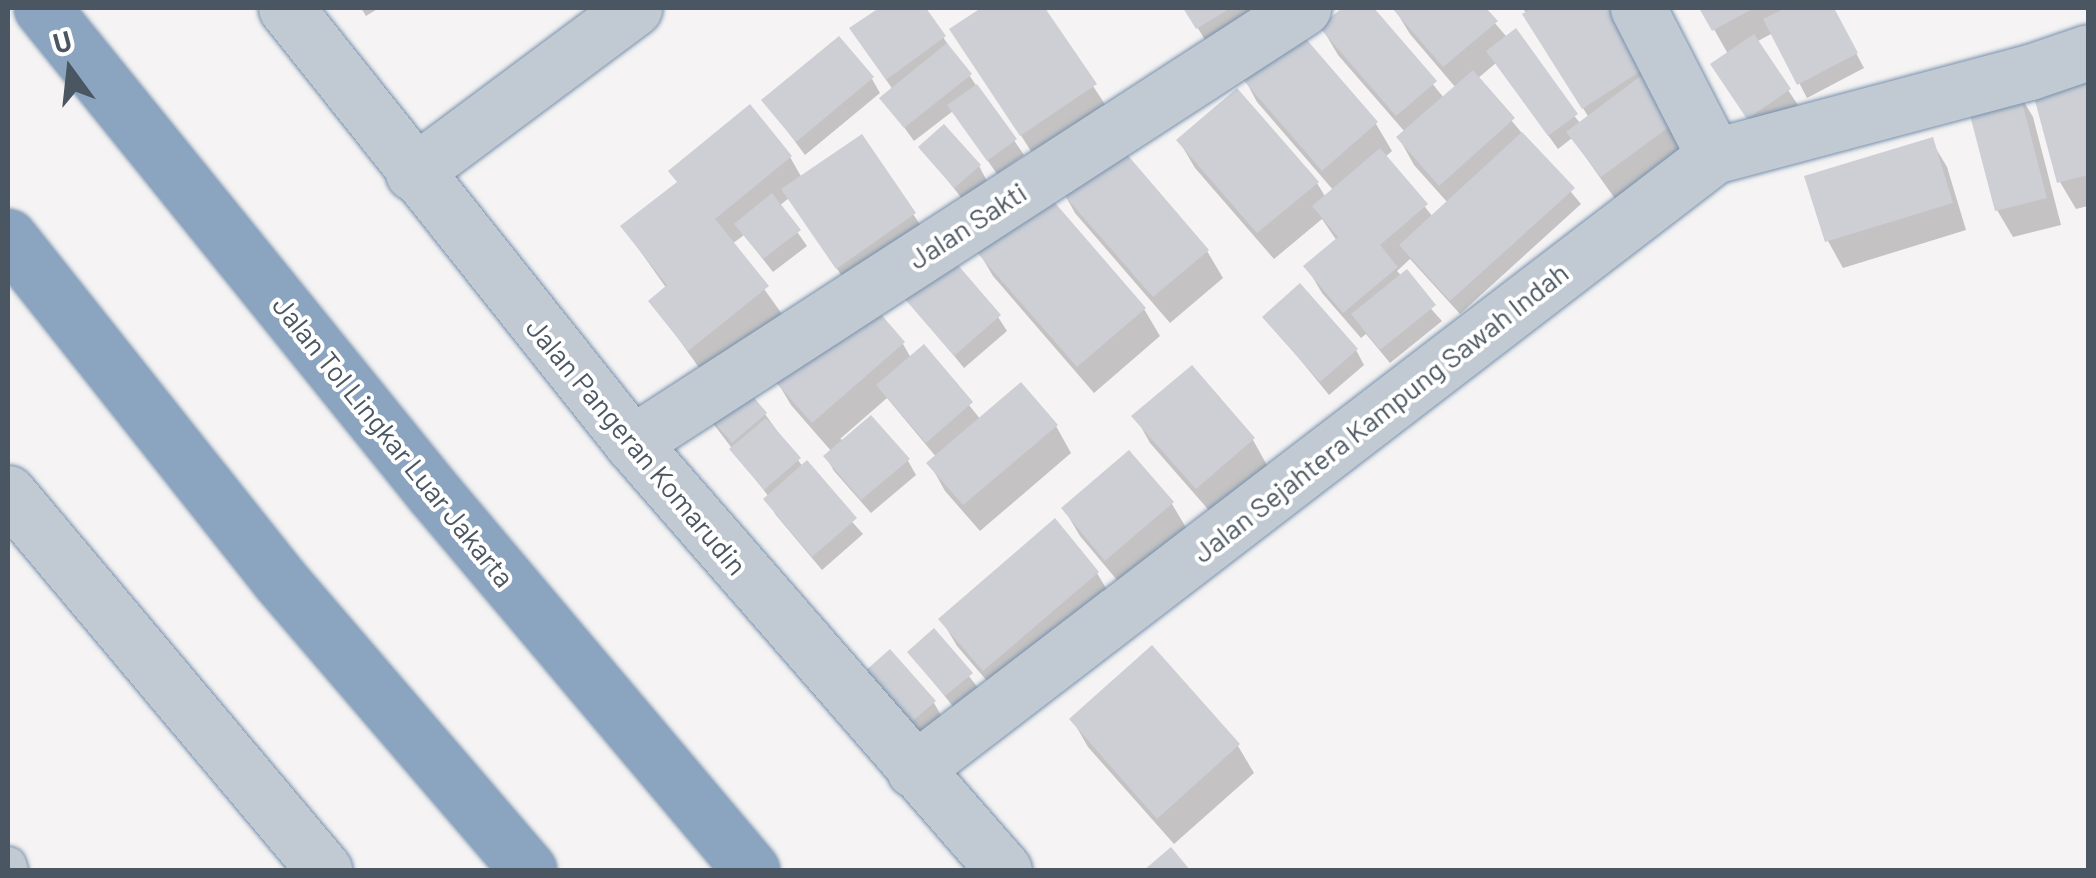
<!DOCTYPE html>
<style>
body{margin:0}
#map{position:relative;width:2096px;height:878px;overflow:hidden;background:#f5f3f3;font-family:Barlow,sans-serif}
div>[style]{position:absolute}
.shadow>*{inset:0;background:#0003}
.building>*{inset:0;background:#cdcfd5}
.roads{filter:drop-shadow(0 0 2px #7690ad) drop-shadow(0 0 2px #7690ad)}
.service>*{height:35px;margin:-17.5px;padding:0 17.5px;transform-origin:17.5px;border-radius:17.5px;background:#c1cad2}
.minor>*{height:55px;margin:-27.5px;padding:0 27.5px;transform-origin:27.5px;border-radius:27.5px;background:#c1cad2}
.tertiary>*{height:55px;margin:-27.5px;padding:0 27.5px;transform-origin:27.5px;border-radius:27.5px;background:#c1cad2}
.motorway>*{height:55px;margin:-27.5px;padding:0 27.5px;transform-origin:27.5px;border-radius:27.5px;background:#8ba5c1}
span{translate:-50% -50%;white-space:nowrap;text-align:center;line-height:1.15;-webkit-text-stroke:8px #fff;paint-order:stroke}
.street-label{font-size:28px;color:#4a5661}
.frame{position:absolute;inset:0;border:10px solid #4a5661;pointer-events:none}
.north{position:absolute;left:20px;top:20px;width:100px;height:100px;-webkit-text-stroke:8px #fff;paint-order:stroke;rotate:345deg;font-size:28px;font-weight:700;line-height:40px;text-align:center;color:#4a5661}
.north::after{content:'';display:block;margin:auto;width:35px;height:45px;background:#4a5661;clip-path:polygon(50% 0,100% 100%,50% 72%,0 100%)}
</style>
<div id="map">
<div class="shadow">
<div style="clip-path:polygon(361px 8px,379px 8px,366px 16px)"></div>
<div style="clip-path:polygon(883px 8px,923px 8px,1024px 155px,997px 174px,953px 111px,914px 141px,883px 98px,893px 90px,852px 29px)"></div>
<div style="clip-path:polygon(986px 8px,1042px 8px,1110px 112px,1038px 162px,953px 30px)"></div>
<div style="clip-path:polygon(1185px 8px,1265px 8px,1214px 54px)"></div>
<div style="clip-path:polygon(1346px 8px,1371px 8px,1444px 98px,1456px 88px,1410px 34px,1394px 8px,1482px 8px,1581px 124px,1589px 118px,1523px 8px,1615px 8px,1693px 147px,1618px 203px,1572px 138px,1558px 149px,1496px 63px,1477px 79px,1581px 204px,1460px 314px,1410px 259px,1397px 271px,1442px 321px,1390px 363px,1366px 334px,1361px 338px,1322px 293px,1306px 266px,1337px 241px,1322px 219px,1274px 259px,1195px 168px,1179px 141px,1317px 183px,1326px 198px,1334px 191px,1257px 102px,1242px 74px,1294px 29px,1376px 124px,1392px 151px,1385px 157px,1433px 217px,1448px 203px,1414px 165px,1399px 138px,1405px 132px,1338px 55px,1322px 28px)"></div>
<div style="clip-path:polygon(1702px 8px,1832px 8px,1864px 68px,1807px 98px,1773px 33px,1756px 42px,1798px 105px,1758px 132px,1721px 79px,1728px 54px)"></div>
<div style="clip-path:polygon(2088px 69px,2088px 206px,2076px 209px,2060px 182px,2033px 84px)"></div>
<div style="clip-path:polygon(872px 79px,880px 93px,805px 155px,765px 101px)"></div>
<div style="clip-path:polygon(2017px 90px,2033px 117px,2061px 225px,2013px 237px,1997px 210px)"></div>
<div style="clip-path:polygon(862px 137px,923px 229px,846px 282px,789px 198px,779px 206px,807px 246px,773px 272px,744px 235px,732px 244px,782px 314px,705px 376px,652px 302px,667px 289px,623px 227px,790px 157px,802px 178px)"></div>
<div style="clip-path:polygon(1931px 140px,1947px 167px,1966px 230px,1843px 268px,1828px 241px)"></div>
<div style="clip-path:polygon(921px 147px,979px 166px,987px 181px,964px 201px)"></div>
<div style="clip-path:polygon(1060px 186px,1207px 251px,1223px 278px,1170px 323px,1075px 213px)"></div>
<div style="clip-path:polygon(977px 249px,1144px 309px,1160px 336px,1094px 393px,993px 276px)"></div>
<div style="clip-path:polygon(907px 298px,998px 317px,1007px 331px,964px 368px)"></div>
<div style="clip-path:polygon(1265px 317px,1356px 350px,1364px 365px,1329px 395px)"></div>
<div style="clip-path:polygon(903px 344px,911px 358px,923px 348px,981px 420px,1056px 426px,1071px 453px,980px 531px,945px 491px,930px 464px,937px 458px,887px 398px,840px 439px,908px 461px,916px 475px,871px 513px,834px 471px,826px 457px,832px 452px,791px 405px,775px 378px)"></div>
<div style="clip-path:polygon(765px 414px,803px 467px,863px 534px,822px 570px,775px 514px,769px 497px,712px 422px)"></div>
<div style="clip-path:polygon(1135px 416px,1253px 440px,1268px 467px,1213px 515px,1150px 443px)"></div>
<div style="clip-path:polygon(1172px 504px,1188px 531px,1122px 586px,1080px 536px,1064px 509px)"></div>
<div style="clip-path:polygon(1097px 573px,1113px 600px,1000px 696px,957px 646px,941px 619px)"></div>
<div style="clip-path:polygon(934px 632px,979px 689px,955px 709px,910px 653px)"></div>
<div style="clip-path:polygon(1152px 648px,1238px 746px,1254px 773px,1174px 844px,1088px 747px,1072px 719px)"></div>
<div style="clip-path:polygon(876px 687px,934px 703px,942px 717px,919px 737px)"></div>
</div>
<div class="building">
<div style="clip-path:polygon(879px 8px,926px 8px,946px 36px,886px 80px,849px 28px)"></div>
<div style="clip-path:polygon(981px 8px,1045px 8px,1097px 84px,1020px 136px,949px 29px)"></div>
<div style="clip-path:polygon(1183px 8px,1231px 8px,1196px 29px)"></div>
<div style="clip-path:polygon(1342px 8px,1374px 8px,1437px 81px,1396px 116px,1319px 27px)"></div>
<div style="clip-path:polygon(1392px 8px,1486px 8px,1498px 21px,1443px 67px)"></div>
<div style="clip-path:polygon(1532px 8px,1618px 8px,1653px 63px,1582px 109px,1522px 14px)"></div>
<div style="clip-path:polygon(1699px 8px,1754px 8px,1712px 31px)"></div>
<div style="clip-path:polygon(1786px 8px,1834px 8px,1858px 53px,1797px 85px,1763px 19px)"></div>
<div style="clip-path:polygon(1294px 25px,1378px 122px,1322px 171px,1238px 74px)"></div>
<div style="clip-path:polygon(1516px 28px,1578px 114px,1548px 136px,1486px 51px)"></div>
<div style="clip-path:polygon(1754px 34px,1791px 89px,1747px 119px,1710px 64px)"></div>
<div style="clip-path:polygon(839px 36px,874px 77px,796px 142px,761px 100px)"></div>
<div style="clip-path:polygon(947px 43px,972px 74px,904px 128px,879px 98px)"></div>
<div style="clip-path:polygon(2088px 66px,2088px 175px,2057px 183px,2030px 82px)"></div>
<div style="clip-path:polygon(1473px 70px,1515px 118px,1439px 186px,1396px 137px)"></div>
<div style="clip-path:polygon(1646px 72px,1680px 119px,1601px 177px,1566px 132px)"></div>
<div style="clip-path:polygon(977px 84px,1017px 139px,987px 161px,947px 105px)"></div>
<div style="clip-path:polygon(2018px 87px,2047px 198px,1995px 211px,1966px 100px)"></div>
<div style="clip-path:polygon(1237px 88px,1319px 182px,1257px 233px,1176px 140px)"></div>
<div style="clip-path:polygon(750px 104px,792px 156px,715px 219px,769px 286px,688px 351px,648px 301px,667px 285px,620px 226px,677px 182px,668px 171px)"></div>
<div style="clip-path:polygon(944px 124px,981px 165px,954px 188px,918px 147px)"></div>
<div style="clip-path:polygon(1522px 132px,1575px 188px,1450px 301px,1399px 245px)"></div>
<div style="clip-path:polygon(862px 134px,916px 213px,836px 269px,781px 189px)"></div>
<div style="clip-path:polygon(1933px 137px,1953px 203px,1825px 242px,1804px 176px)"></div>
<div style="clip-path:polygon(1113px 138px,1209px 250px,1153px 297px,1056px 186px)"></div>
<div style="clip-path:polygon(1380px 148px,1428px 204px,1380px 245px,1398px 267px,1343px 313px,1303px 266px,1338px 237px,1312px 206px)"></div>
<div style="clip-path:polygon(1043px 189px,1146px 308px,1077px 367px,974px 249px)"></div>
<div style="clip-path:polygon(772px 193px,801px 230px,763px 259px,734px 224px)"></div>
<div style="clip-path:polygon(951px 257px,1001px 315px,954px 356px,904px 298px)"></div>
<div style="clip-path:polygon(1407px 269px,1436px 305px,1380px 350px,1351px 314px)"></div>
<div style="clip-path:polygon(1300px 283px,1358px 349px,1320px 382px,1262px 317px)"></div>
<div style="clip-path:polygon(866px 297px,905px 342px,812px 423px,772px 378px)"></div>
<div style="clip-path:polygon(924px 344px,973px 402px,926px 443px,876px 385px)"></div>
<div style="clip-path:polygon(1192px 365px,1255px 438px,1196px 489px,1131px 416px)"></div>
<div style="clip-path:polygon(736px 376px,767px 413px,732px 443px,701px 407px)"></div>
<div style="clip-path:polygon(1021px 382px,1058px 425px,963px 505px,926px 463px)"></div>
<div style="clip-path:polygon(871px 415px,910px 459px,861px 500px,823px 456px)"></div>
<div style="clip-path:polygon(766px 418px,801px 458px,764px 490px,729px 449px)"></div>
<div style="clip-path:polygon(1129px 450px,1174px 502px,1105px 561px,1061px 508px)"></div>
<div style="clip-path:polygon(807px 460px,857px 518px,812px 557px,763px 499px)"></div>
<div style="clip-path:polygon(1055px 518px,1099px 572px,983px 671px,938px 619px)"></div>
<div style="clip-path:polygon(934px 628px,973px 673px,945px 696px,907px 652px)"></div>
<div style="clip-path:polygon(1152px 645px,1240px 744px,1157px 819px,1069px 719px)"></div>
<div style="clip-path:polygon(890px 649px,936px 701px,909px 724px,864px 672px)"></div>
<div style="clip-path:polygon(1171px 847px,1190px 870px,1144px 870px)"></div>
</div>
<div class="roads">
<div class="service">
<div style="left:8px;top:864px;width:6px;rotate:72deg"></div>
</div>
<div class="minor">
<div style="left:1638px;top:8px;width:166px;rotate:62.8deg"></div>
<div style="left:413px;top:173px;width:276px;rotate:-36.7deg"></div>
<div style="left:632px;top:443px;width:800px;rotate:-32.95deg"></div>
<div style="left:914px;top:770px;width:1008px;rotate:-37.51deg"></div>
<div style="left:1714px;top:156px;width:327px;rotate:-14.9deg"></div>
<div style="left:2030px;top:72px;width:61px;rotate:-19deg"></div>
</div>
<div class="tertiary">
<div style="left:286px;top:8px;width:556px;rotate:51.5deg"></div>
<div style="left:632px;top:443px;width:566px;rotate:48.94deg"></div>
<div style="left:8px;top:493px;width:492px;rotate:50deg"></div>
</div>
<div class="motorway">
<div style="left:42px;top:8px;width:622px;rotate:51.07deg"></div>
<div style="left:433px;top:492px;width:494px;rotate:49.9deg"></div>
<div style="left:8px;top:237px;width:436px;rotate:51.6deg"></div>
<div style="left:279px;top:579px;width:383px;rotate:49.4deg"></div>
</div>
</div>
<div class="street-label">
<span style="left:967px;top:225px;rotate:-33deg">Jalan Sakti</span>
<span style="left:1380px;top:412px;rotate:-38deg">Jalan Sejahtera Kampung Sawah Indah</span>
<span style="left:394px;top:441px;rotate:51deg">Jalan Tol Lingkar Luar Jakarta</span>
<span style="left:637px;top:446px;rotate:50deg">Jalan Pangeran Komarudin</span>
</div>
<div class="frame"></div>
<div class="north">U</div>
</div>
